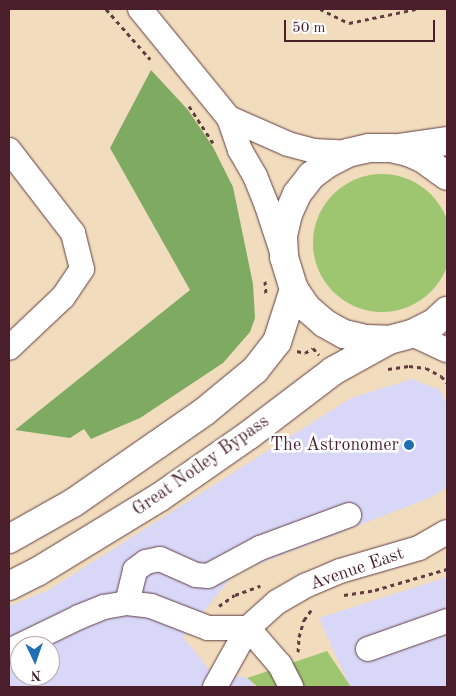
<!DOCTYPE html>
<style>
body{margin:0}
#map{position:relative;width:456px;height:696px;overflow:hidden;background:#f1ddbe;font-family:"Old Standard TT",serif}
div>[style]{position:absolute}
.built>*{inset:0;background:#d8d7f8}
.green>*{inset:0;background:#9ec570}
.round{border-radius:50%}
.forest>*{inset:0;background:#7eaa62}
.path>*{height:3px;margin-top:-1.5px;transform-origin:0;background:repeating-linear-gradient(90deg,#633c41 0 4px,transparent 0 8px)}
.roads{filter:drop-shadow(0 0 1px #633c41) drop-shadow(0 0 1px #633c41)}
.minor>*{height:24px;margin:-12px;padding:0 12px;transform-origin:12px;border-radius:12px;background:#fff}
.highway>*{height:28px;margin:-14px;padding:0 14px;transform-origin:14px;border-radius:14px;background:#fff}
.dots>*{width:14px;height:14px;translate:-50% -50%;box-sizing:border-box;border:2px solid #fff;border-radius:50%}
span{translate:-50% -50%;white-space:nowrap;text-align:center;line-height:1.15;-webkit-text-stroke:5px #fff;paint-order:stroke}
.poi-label{font-size:18px;color:#4a1f2b}
.right{translate:-100% -50%;text-align:right}
.street-label{font-size:18px;color:#4a1f2b}
.frame{position:absolute;inset:0;border:10px solid #4a1f2b;pointer-events:none}
.north{position:absolute;left:10px;top:636px;width:50px;height:50px;box-sizing:border-box;background:#fff;border:1px solid #b7a5aa;border-radius:50%;rotate:177deg;font-size:14px;font-weight:700;line-height:20px;text-align:center;color:#4a1f2b}
.north::after{content:'';display:block;margin:auto;width:18px;height:22px;background:#1f6fb2;clip-path:polygon(50% 0,100% 100%,50% 72%,0 100%)}
.scale{position:absolute;left:284px;top:20px;width:151px;height:22px;box-sizing:border-box;border:2px solid #4a1f2b;border-top:0;padding-left:6px;font-size:15px;line-height:18px;white-space:nowrap;color:#4a1f2b;-webkit-text-stroke:4px #fff;paint-order:stroke}
</style>
<div id="map">
<div class="built">
<div style="clip-path:polygon(evenodd,412px 379px,440px 390px,447px 405px,447px 487px,432px 497px,235px 573px,183px 637px,211px 672px,247px 678px,256px 687px,9px 687px,9px 606px,47px 591px,351px 398px,412px 379px,20px 646px,50px 646px,50px 676px,20px 676px,20px 646px)"></div>
<div style="clip-path:polygon(447px 577px,447px 687px,350px 687px,319px 618px)"></div>
</div>
<div class="green">
<div class="round" style="left:313px;top:174px;width:138px;height:138px"></div>
<div style="clip-path:polygon(327px 651px,351px 687px,258px 687px,247px 678px)"></div>
</div>
<div class="forest">
<div style="clip-path:polygon(151px 70px,188px 110px,213px 147px,233px 187px,253px 284px,255px 318px,250px 332px,223px 363px,140px 418px,91px 439px,84px 429px,70px 438px,15px 430px,190px 290px,110px 148px)"></div>
</div>
<div class="path">
<div style="left:106px;top:9px;width:67px;rotate:48.7deg"></div>
<div style="left:320px;top:9px;width:32px;rotate:26deg"></div>
<div style="left:349px;top:23px;width:68px;rotate:-11.8deg"></div>
<div style="left:189px;top:106px;width:44px;rotate:57deg"></div>
<div style="left:265px;top:281px;width:14px;rotate:86deg"></div>
<div style="left:297px;top:351px;width:8px;rotate:14deg"></div>
<div style="left:305px;top:353px;width:9px;rotate:-32deg"></div>
<div style="left:313px;top:348px;width:9px;rotate:49deg"></div>
<div style="left:388px;top:369px;width:21px;rotate:-8deg"></div>
<div style="left:409px;top:366px;width:17px;rotate:7deg"></div>
<div style="left:426px;top:368px;width:17px;rotate:28deg"></div>
<div style="left:441px;top:376px;width:9px;rotate:49deg"></div>
<div style="left:344px;top:595px;width:31px;rotate:-9deg"></div>
<div style="left:375px;top:590px;width:75px;rotate:-16.3deg"></div>
<div style="left:219px;top:606px;width:19px;rotate:-35deg"></div>
<div style="left:235px;top:595px;width:27px;rotate:-20deg"></div>
<div style="left:298px;top:652px;width:15px;rotate:-86deg"></div>
<div style="left:299px;top:637px;width:18px;rotate:-74deg"></div>
<div style="left:304px;top:620px;width:14px;rotate:-54deg"></div>
</div>
<div class="roads">
<div class="minor">
<div style="left:140px;top:9px;width:141px;rotate:50.8deg"></div>
<div style="left:229px;top:118px;width:34px;rotate:71deg"></div>
<div style="left:240px;top:150px;width:30px;rotate:60deg"></div>
<div style="left:255px;top:176px;width:32px;rotate:68deg"></div>
<div style="left:267px;top:206px;width:48px;rotate:71.9deg"></div>
<div style="left:229px;top:118px;width:64px;rotate:23.8deg"></div>
<div style="left:288px;top:144px;width:27px;rotate:15deg"></div>
<div style="left:314px;top:151px;width:34px;rotate:3deg"></div>
<div style="left:9px;top:150px;width:105px;rotate:52.4deg"></div>
<div style="left:73px;top:233px;width:37px;rotate:76deg"></div>
<div style="left:82px;top:269px;width:34px;rotate:124deg"></div>
<div style="left:63px;top:297px;width:74px;rotate:136.6deg"></div>
<div style="left:412px;top:334px;width:38px;rotate:25deg"></div>
<div style="left:127px;top:603px;width:34px;rotate:-76deg"></div>
<div style="left:135px;top:570px;width:14px;rotate:-36deg"></div>
<div style="left:146px;top:562px;width:14px;rotate:-12deg"></div>
<div style="left:160px;top:559px;width:39px;rotate:24deg"></div>
<div style="left:196px;top:575px;width:12px;rotate:5deg"></div>
<div style="left:208px;top:576px;width:59px;rotate:-28.3deg"></div>
<div style="left:260px;top:548px;width:95px;rotate:-20.3deg"></div>
<div style="left:248px;top:628px;width:49px;rotate:49.1deg"></div>
<div style="left:280px;top:665px;width:25px;rotate:63deg"></div>
<div style="left:368px;top:649px;width:84px;rotate:-19.5deg"></div>
<div style="left:9px;top:651px;width:78px;rotate:-25.9deg"></div>
<div style="left:79px;top:617px;width:27px;rotate:-22deg"></div>
<div style="left:104px;top:607px;width:23px;rotate:-10deg"></div>
<div style="left:127px;top:603px;width:24px;rotate:7deg"></div>
<div style="left:151px;top:606px;width:61px;rotate:21.1deg"></div>
<div style="left:208px;top:628px;width:40px"></div>
<div style="left:215px;top:687px;width:68px;rotate:-60.8deg"></div>
<div style="left:248px;top:628px;width:39px;rotate:-42deg"></div>
<div style="left:277px;top:602px;width:34px;rotate:-30deg"></div>
<div style="left:307px;top:585px;width:36px;rotate:-23deg"></div>
<div style="left:340px;top:571px;width:82px;rotate:-16.2deg"></div>
<div style="left:419px;top:548px;width:32px;rotate:-30deg"></div>
</div>
<div class="highway">
<div style="left:398px;top:148px;width:49px;rotate:-8.1deg"></div>
<div style="left:447px;top:176px;width:29px;rotate:-144deg"></div>
<div style="left:424px;top:159px;width:17px;rotate:-156deg"></div>
<div style="left:408px;top:152px;width:17px;rotate:-167deg"></div>
<div style="left:391px;top:148px;width:22px;rotate:180deg"></div>
<div style="left:369px;top:148px;width:22px;rotate:167deg"></div>
<div style="left:348px;top:153px;width:22px;rotate:153deg"></div>
<div style="left:328px;top:163px;width:21px;rotate:143deg"></div>
<div style="left:311px;top:176px;width:23px;rotate:128deg"></div>
<div style="left:297px;top:194px;width:22px;rotate:114deg"></div>
<div style="left:288px;top:214px;width:23px;rotate:103deg"></div>
<div style="left:283px;top:236px;width:21px;rotate:87deg"></div>
<div style="left:284px;top:257px;width:34px;rotate:73deg"></div>
<div style="left:294px;top:289px;width:23px;rotate:56deg"></div>
<div style="left:307px;top:308px;width:23px;rotate:41deg"></div>
<div style="left:324px;top:323px;width:23px;rotate:29deg"></div>
<div style="left:344px;top:334px;width:23px;rotate:13deg"></div>
<div style="left:366px;top:339px;width:23px;rotate:2deg"></div>
<div style="left:389px;top:340px;width:24px;rotate:-15deg"></div>
<div style="left:412px;top:334px;width:25px;rotate:-27deg"></div>
<div style="left:434px;top:323px;width:18px;rotate:-43deg"></div>
<div style="left:9px;top:539px;width:73px;rotate:-29.4deg"></div>
<div style="left:73px;top:503px;width:103px;rotate:-34.8deg"></div>
<div style="left:158px;top:444px;width:56px;rotate:-34.8deg"></div>
<div style="left:204px;top:412px;width:66px;rotate:-39.5deg"></div>
<div style="left:255px;top:370px;width:36px;rotate:-52deg"></div>
<div style="left:277px;top:342px;width:56px;rotate:-72.2deg"></div>
<div style="left:9px;top:586px;width:31px;rotate:-27deg"></div>
<div style="left:37px;top:572px;width:144px;rotate:-31.4deg"></div>
<div style="left:160px;top:497px;width:108px;rotate:-34.9deg"></div>
<div style="left:249px;top:435px;width:106px;rotate:-37.3deg"></div>
<div style="left:333px;top:371px;width:64px;rotate:-29deg"></div>
</div>
</div>
<div class="dots">
<div style="left:409px;top:445px;background:#1f6fb2"></div>
</div>
<div class="poi-label">
<span class="right" style="left:399px;top:445px">The Astronomer</span>
</div>
<div class="street-label">
<span style="left:201px;top:466px;rotate:-35deg">Great Notley Bypass</span>
<span style="left:357px;top:569px;rotate:-19deg">Avenue East</span>
</div>
<div class="frame"></div>
<div class="north">N</div>
<div class="scale">50 m</div>
</div>
